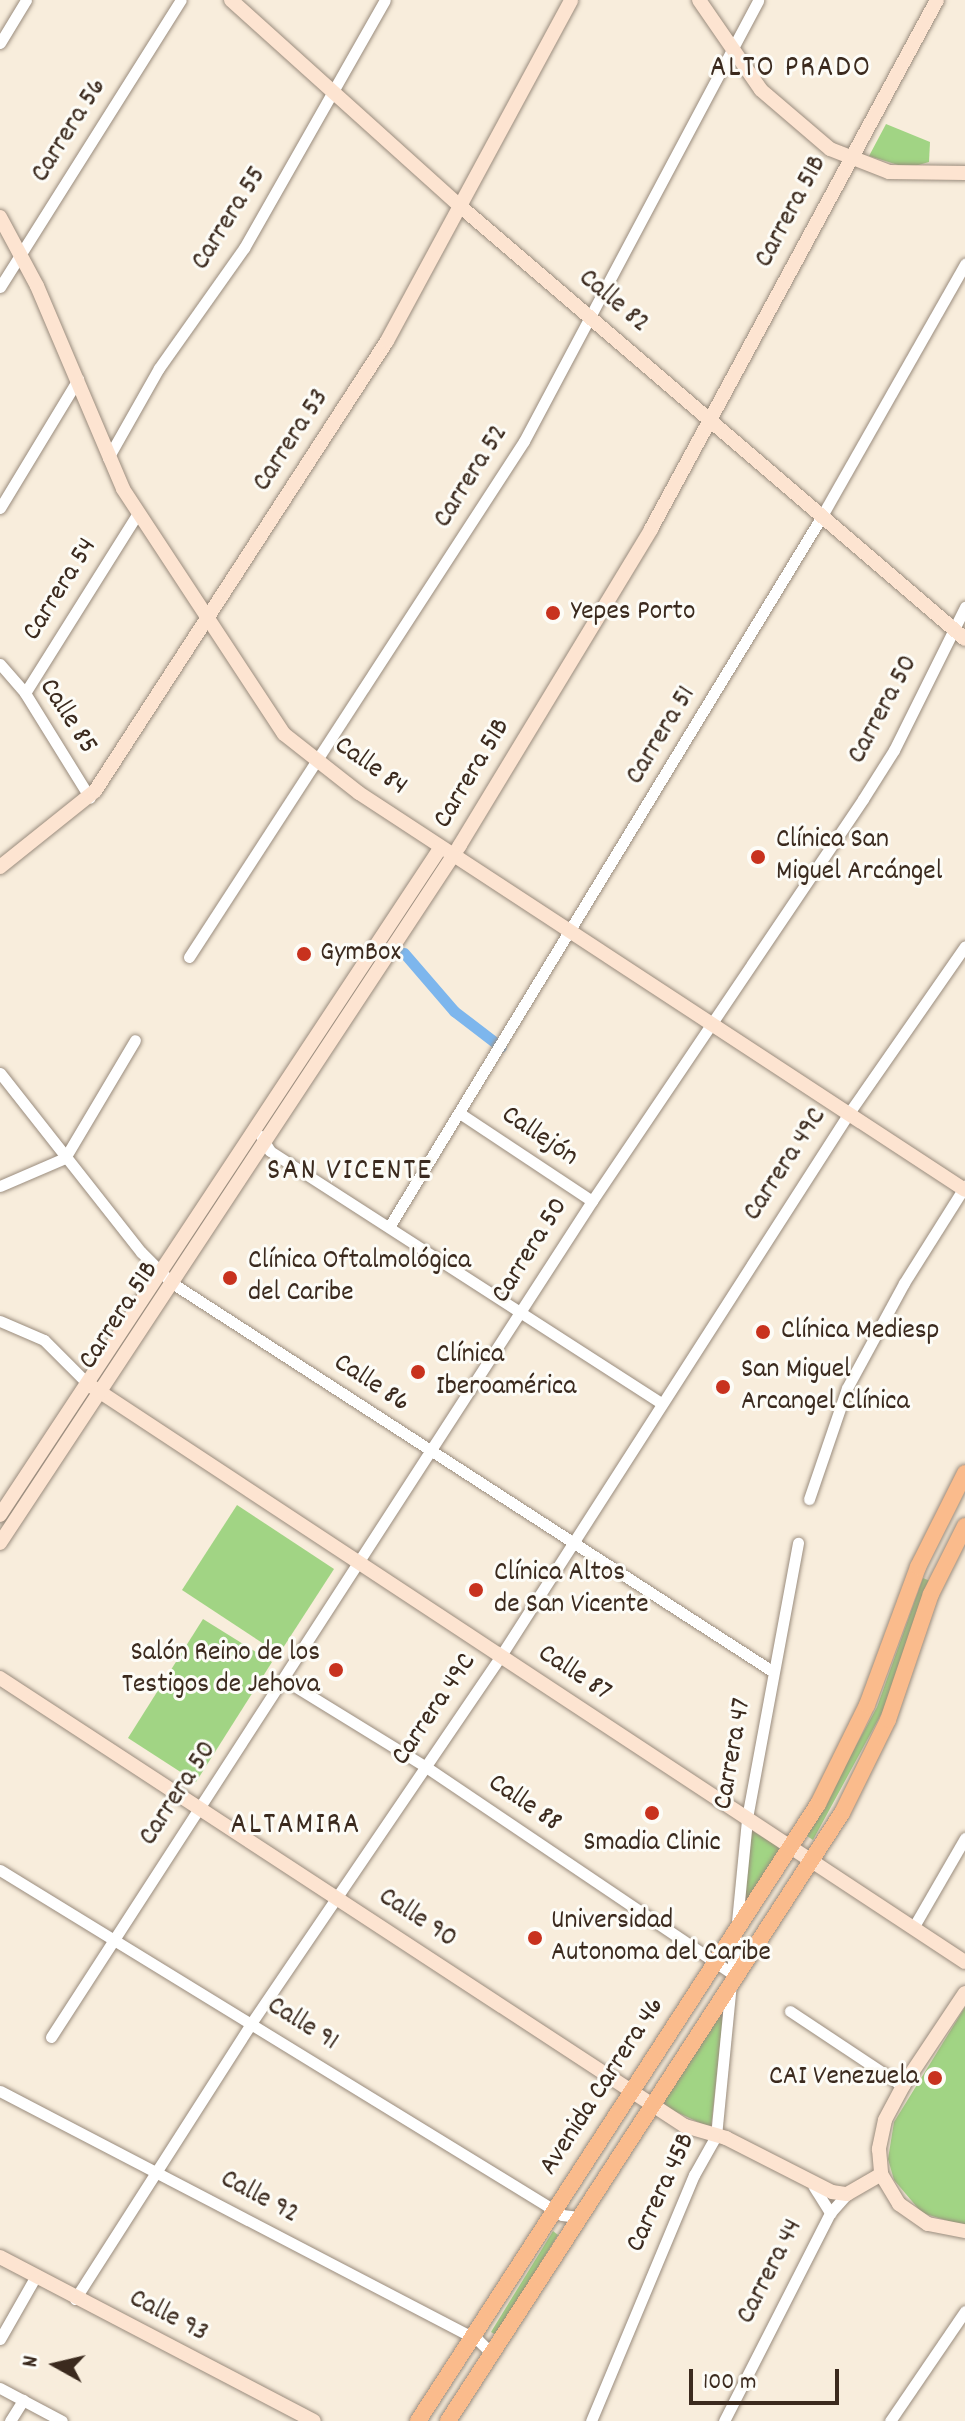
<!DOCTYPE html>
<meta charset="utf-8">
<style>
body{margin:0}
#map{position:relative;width:965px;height:2421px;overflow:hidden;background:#f8eddc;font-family:Dekko,sans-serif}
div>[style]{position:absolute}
.green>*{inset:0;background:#a1d484}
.canal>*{height:11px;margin:-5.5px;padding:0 5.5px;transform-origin:5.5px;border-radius:5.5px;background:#7db6ed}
.roads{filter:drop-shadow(0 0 2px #9a8c7d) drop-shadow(0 0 2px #9a8c7d)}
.street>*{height:11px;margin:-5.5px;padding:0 5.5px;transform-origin:5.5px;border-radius:5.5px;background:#fff}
.secondary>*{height:14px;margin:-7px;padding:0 7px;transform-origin:7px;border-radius:7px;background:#fde4d1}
.primary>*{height:16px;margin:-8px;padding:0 8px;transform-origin:8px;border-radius:8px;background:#fabb8c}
.dots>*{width:22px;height:22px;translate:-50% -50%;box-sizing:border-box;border:4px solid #fdfcf7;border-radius:50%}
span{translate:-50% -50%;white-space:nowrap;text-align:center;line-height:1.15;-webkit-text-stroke:6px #fdfcf7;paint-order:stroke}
.street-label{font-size:28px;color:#3b2a1e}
.poi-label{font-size:28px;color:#3b2a1e}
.left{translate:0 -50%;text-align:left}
.right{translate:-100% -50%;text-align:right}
.neighbourhood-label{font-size:30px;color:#3b2a1e;letter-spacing:2px}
.north{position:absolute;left:16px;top:2325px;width:80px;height:80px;-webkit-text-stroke:6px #fdfcf7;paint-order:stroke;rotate:278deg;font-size:22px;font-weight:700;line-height:32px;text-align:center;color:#3b2a1e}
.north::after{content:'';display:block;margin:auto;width:28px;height:36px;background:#3b2a1e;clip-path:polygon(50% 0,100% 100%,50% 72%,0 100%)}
.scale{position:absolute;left:689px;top:2369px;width:150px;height:36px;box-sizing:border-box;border:4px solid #3b2a1e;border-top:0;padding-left:10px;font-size:24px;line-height:28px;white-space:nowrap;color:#3b2a1e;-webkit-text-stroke:6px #fdfcf7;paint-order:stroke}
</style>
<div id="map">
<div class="green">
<div style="clip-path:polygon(886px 124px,930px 142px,929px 162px,908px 168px,869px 156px)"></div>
<div style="clip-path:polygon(237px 1505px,334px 1569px,279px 1654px,182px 1590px)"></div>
<div style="clip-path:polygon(923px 1578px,930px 1581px,884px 1709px,813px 1840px,807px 1836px,877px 1707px)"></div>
<div style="clip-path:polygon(203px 1619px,272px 1662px,196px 1782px,128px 1738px)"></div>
<div style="clip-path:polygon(751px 1830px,780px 1848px,738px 1918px,740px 1906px)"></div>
<div style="clip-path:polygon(726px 1992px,711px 2128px,659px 2104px)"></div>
<div style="clip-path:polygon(965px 2007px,965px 2226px,922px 2213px,894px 2180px,888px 2159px,894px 2122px)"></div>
<div style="clip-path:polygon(553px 2231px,558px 2235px,496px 2335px,491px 2332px)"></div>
</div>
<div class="canal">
<div style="left:404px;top:953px;width:77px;rotate:49.2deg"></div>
<div style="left:454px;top:1011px;width:59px;rotate:37.5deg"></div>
</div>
<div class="roads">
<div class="street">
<div style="left:0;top:43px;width:50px;rotate:-58.8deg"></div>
<div style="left:0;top:287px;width:339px;rotate:-57.8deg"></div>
<div style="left:108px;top:458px;width:103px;rotate:-60.5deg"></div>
<div style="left:159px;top:368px;width:147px;rotate:-54.7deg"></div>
<div style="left:244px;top:248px;width:285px;rotate:-60.4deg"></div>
<div style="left:0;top:508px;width:151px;rotate:-58.8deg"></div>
<div style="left:0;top:664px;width:38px;rotate:49deg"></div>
<div style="left:25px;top:693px;width:123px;rotate:58.2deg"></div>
<div style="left:25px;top:693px;width:213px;rotate:-57.9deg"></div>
<div style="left:189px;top:957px;width:615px;rotate:-57.01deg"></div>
<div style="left:524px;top:441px;width:499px;rotate:-62deg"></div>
<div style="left:0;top:1073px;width:228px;rotate:51.8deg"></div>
<div style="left:141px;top:1252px;width:44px;rotate:45deg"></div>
<div style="left:172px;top:1283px;width:715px;rotate:32.89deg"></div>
<div style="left:461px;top:1114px;width:157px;rotate:33.6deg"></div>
<div style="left:261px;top:1136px;width:17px;rotate:59deg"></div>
<div style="left:270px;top:1151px;width:465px;rotate:32.8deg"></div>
<div style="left:0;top:1186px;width:71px;rotate:-23.3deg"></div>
<div style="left:65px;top:1158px;width:137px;rotate:-59.3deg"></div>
<div style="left:389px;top:1227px;width:827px;rotate:-58.66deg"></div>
<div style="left:819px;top:521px;width:296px;rotate:-60.4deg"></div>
<div style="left:0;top:1321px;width:48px;rotate:23.4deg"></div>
<div style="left:44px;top:1340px;width:62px;rotate:45deg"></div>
<div style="left:809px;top:1499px;width:117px;rotate:-71.1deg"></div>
<div style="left:847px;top:1388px;width:119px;rotate:-61.5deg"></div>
<div style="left:904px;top:1283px;width:115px;rotate:-57.8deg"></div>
<div style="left:283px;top:1679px;width:168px;rotate:31.6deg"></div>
<div style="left:426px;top:1767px;width:372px;rotate:34deg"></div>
<div style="left:0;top:1870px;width:659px;rotate:31.54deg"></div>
<div style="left:562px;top:2215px;width:17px;rotate:7deg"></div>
<div style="left:913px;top:1928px;width:104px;rotate:-60deg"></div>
<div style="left:790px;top:2011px;width:136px;rotate:33.6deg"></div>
<div style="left:51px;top:2037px;width:996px;rotate:-57.09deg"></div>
<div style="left:592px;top:1201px;width:485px;rotate:-56deg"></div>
<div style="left:863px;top:799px;width:58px;rotate:-57.7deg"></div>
<div style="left:894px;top:750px;width:160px;rotate:-63.6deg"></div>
<div style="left:0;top:2091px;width:539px;rotate:27.52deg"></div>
<div style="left:478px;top:2340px;width:20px;rotate:45deg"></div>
<div style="left:814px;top:2187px;width:31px;rotate:58deg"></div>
<div style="left:75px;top:2299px;width:329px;rotate:-57.4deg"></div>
<div style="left:252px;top:2022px;width:441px;rotate:-55.8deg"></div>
<div style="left:500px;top:1657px;width:646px;rotate:-57.32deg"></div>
<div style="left:849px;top:1113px;width:203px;rotate:-55.2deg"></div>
<div style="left:0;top:2339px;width:73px;rotate:-60.3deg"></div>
<div style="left:0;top:2388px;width:70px;rotate:28deg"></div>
<div style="left:10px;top:2421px;width:25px;rotate:-58deg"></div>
<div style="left:591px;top:2421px;width:267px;rotate:-67.3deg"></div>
<div style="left:694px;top:2175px;width:45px;rotate:-60.6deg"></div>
<div style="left:716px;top:2136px;width:320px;rotate:-84.4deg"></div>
<div style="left:747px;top:1818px;width:280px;rotate:-79.5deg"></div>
<div style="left:724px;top:2421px;width:233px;rotate:-63deg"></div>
<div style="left:830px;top:2213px;width:25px;rotate:-48deg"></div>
<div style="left:890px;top:2421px;width:133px;rotate:-55.7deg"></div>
</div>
<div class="secondary">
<div style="left:231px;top:0;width:308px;rotate:42deg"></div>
<div style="left:460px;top:206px;width:665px;rotate:40.61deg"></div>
<div style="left:699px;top:0;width:109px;rotate:55.4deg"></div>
<div style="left:761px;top:90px;width:91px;rotate:40.5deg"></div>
<div style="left:830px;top:149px;width:63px;rotate:21.3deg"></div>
<div style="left:889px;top:172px;width:76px;rotate:0.8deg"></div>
<div style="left:0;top:217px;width:78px;rotate:61.8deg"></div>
<div style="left:37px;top:286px;width:220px;rotate:67deg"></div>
<div style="left:123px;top:489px;width:293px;rotate:56.7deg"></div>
<div style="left:284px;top:734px;width:95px;rotate:38.2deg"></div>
<div style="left:359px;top:793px;width:724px;rotate:33.23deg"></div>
<div style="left:0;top:867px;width:122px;rotate:-38.7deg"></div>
<div style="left:95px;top:791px;width:536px;rotate:-57.02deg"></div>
<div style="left:387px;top:341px;width:387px;rotate:-61.6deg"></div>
<div style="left:88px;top:1384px;width:1050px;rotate:33.39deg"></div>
<div style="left:0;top:1515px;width:800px;rotate:-56.57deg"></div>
<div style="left:0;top:1543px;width:836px;rotate:-56.61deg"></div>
<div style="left:460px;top:845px;width:369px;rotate:-58.8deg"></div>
<div style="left:651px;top:529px;width:601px;rotate:-61.6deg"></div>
<div style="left:0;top:1678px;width:818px;rotate:33.19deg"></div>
<div style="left:685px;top:2126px;width:43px;rotate:16.3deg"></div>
<div style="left:726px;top:2138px;width:119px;rotate:27deg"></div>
<div style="left:832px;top:2192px;width:15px;rotate:8deg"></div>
<div style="left:847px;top:2194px;width:39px;rotate:-30deg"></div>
<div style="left:965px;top:1993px;width:112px;rotate:123.7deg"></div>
<div style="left:903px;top:2086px;width:38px;rotate:118deg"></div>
<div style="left:885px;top:2120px;width:30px;rotate:102deg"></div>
<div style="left:879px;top:2149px;width:25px;rotate:85deg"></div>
<div style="left:881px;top:2174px;width:35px;rotate:59deg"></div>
<div style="left:899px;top:2204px;width:35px;rotate:35deg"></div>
<div style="left:928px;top:2224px;width:38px;rotate:11deg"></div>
<div style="left:0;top:2257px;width:354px;rotate:27.6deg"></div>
</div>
<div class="primary">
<div style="left:418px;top:2421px;width:735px;rotate:-57.04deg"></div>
<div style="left:818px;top:1804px;width:110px;rotate:-63.7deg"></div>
<div style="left:867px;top:1705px;width:147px;rotate:-69.7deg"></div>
<div style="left:918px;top:1567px;width:105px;rotate:-63.4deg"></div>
<div style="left:448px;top:2421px;width:724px;rotate:-57.06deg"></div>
<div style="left:842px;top:1813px;width:104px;rotate:-63.7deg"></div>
<div style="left:888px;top:1720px;width:133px;rotate:-71.2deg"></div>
<div style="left:931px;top:1594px;width:76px;rotate:-63.4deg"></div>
</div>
</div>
<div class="dots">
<div style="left:553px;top:613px;background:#c8321e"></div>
<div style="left:758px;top:857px;background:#c8321e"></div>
<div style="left:304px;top:954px;background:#c8321e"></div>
<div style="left:230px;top:1278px;background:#c8321e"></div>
<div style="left:763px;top:1332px;background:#c8321e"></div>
<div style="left:418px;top:1372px;background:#c8321e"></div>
<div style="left:723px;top:1387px;background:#c8321e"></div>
<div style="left:476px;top:1590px;background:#c8321e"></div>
<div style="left:336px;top:1670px;background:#c8321e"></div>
<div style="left:652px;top:1813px;background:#c8321e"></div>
<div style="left:535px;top:1938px;background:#c8321e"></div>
<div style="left:935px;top:2078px;background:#c8321e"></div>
</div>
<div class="street-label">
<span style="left:70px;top:131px;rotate:-58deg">Carrera 56</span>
<span style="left:792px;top:212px;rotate:-62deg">Carrera 51B</span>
<span style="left:230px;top:219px;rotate:-58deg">Carrera 55</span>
<span style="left:613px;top:302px;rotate:40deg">Calle 82</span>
<span style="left:292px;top:441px;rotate:-57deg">Carrera 53</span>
<span style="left:472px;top:477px;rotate:-58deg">Carrera 52</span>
<span style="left:61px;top:590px;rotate:-58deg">Carrera 54</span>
<span style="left:884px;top:710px;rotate:-62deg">Carrera 50</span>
<span style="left:67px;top:717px;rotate:57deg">Calle 85</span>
<span style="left:662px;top:736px;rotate:-59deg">Carrera 51</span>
<span style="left:370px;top:767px;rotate:35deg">Calle 84</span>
<span style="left:473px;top:774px;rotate:-59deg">Carrera 51B</span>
<span style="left:539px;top:1137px;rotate:34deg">Callejón</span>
<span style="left:786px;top:1165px;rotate:-57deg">Carrera 49C</span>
<span style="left:531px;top:1251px;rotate:-58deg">Carrera 50</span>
<span style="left:120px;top:1316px;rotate:-57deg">Carrera 51B</span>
<span style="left:371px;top:1384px;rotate:33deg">Calle 86</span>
<span style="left:574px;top:1674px;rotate:33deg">Calle 87</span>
<span style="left:435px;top:1710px;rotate:-56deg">Carrera 49C</span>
<span style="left:734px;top:1754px;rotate:-80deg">Carrera 47</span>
<span style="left:179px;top:1794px;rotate:-57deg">Carrera 50</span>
<span style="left:524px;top:1804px;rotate:34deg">Calle 88</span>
<span style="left:417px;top:1919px;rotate:33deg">Calle 90</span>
<span style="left:302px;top:2025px;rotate:32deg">Calle 91</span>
<span style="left:603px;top:2087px;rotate:-57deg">Avenida Carrera 46</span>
<span style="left:662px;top:2193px;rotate:-65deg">Carrera 45B</span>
<span style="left:259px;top:2198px;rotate:28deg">Calle 92</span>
<span style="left:771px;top:2272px;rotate:-63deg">Carrera 44</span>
<span style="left:168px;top:2317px;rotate:27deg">Calle 93</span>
</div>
<div class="poi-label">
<span class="left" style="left:571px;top:613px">Yepes Porto</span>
<span class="left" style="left:776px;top:857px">Clínica San<br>Miguel Arcángel</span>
<span class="left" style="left:320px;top:954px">GymBox</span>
<span class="left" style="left:248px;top:1278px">Clínica Oftalmológica<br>del Caribe</span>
<span class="left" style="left:781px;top:1332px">Clínica Mediesp</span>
<span class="left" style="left:436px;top:1372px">Clínica<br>Iberoamérica</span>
<span class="left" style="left:741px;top:1387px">San Miguel<br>Arcangel Clínica</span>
<span class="left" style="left:494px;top:1590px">Clínica Altos<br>de San Vicente</span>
<span class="right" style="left:320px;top:1670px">Salón Reino de los<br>Testigos de Jehova</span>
<span style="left:652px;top:1844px">Smadia Clinic</span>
<span class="left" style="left:551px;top:1938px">Universidad<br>Autonoma del Caribe</span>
<span class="right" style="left:919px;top:2078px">CAI Venezuela</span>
</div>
<div class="neighbourhood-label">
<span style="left:791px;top:70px">ALTO PRADO</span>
<span style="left:350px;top:1173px">SAN VICENTE</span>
<span style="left:296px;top:1827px">ALTAMIRA</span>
</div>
<div class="north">N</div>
<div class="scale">100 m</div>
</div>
